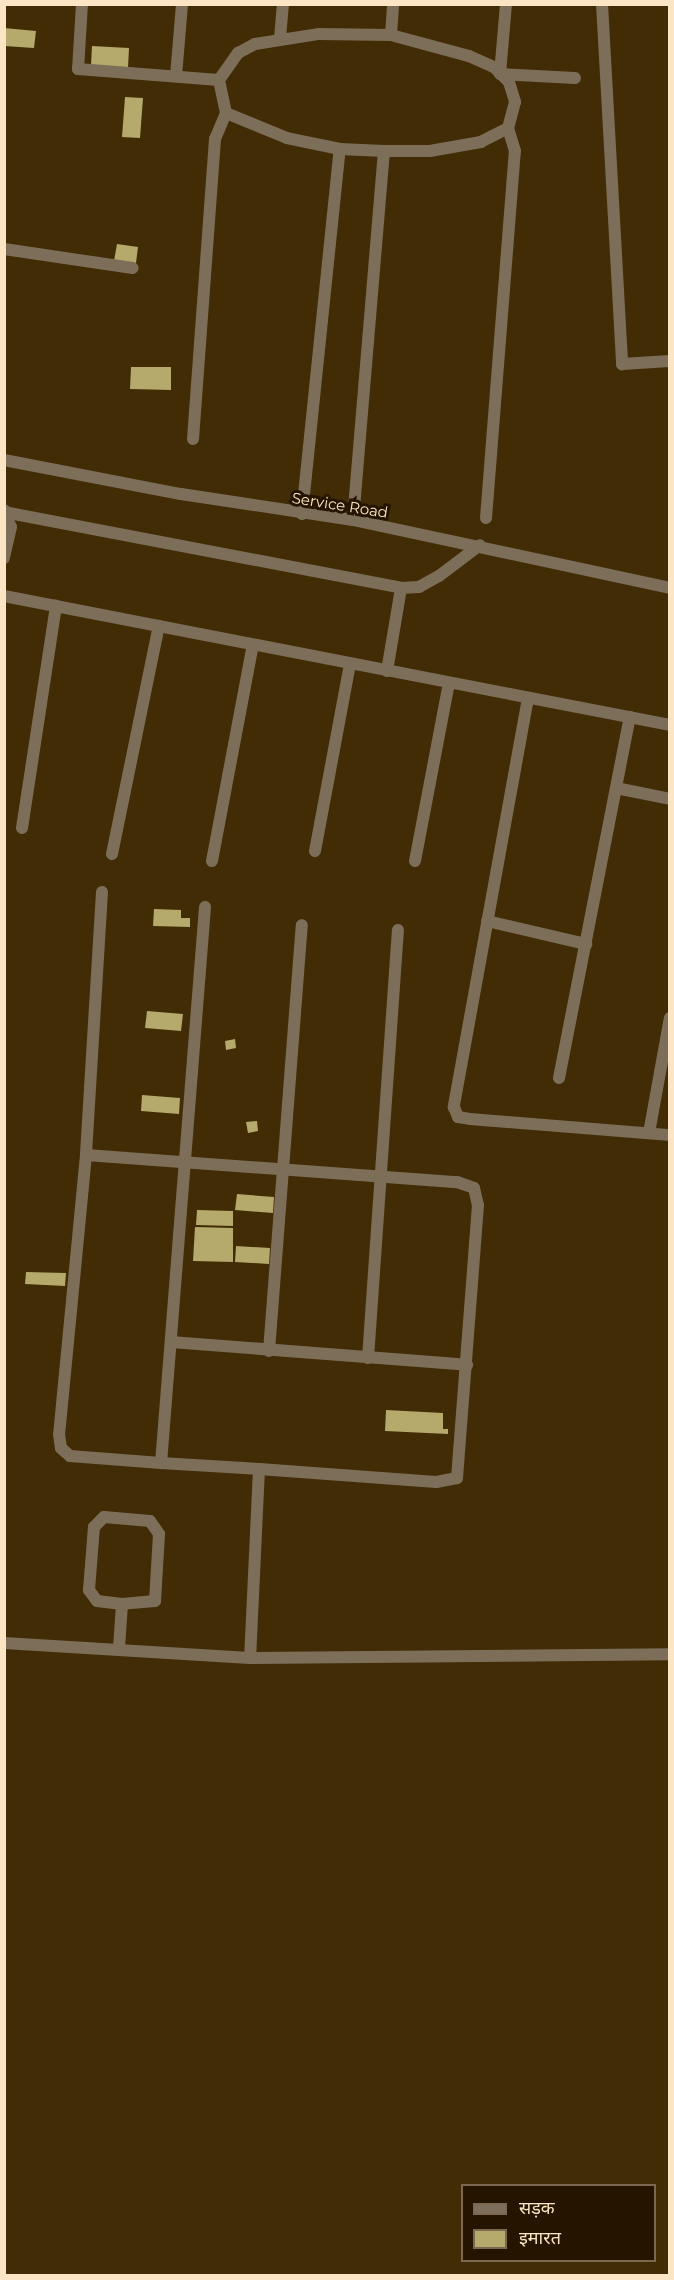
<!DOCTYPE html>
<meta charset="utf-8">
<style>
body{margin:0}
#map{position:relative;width:674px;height:2280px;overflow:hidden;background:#412c05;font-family:Montserrat,"Noto Sans Devanagari",sans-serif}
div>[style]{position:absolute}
.building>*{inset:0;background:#b5a96c}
.minor>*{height:12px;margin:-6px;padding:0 6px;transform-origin:6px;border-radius:6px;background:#7c6e58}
.tertiary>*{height:12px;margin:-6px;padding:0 6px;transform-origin:6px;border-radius:6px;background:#7c6e58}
span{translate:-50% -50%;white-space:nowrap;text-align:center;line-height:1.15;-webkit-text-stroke:6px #251500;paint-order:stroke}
.street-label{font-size:15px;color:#fbe5c4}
.frame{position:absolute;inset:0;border:6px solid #fbe5c4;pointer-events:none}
.legend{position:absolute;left:461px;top:2184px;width:195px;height:78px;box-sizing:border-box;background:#251500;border:2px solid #7b684e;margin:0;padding:8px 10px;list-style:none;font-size:18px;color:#fbe5c4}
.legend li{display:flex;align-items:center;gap:12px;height:30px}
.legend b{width:30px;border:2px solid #7b684e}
</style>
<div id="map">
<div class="building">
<div style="clip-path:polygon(4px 28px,36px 31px,34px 48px,4px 46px)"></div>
<div style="clip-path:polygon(92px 46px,129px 48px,128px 68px,91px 65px)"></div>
<div style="clip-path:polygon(125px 97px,143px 98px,140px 138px,122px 137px)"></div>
<div style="clip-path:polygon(117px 244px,138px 247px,136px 263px,114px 261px)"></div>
<div style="clip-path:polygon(131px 367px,171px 367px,171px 390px,130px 389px)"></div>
<div style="clip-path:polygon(154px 909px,181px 910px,181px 918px,190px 918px,190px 927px,153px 926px)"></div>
<div style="clip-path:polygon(147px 1011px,183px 1014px,181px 1031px,145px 1028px)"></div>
<div style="clip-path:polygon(235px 1039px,236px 1048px,226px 1050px,225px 1041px)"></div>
<div style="clip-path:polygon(142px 1095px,180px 1098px,179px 1114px,141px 1111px)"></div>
<div style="clip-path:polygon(257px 1121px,258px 1131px,248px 1133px,246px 1122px)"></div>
<div style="clip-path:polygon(237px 1194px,274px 1197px,273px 1213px,235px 1210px)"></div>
<div style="clip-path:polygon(197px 1210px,233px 1211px,233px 1226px,196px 1225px)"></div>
<div style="clip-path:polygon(195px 1227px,233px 1228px,233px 1262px,193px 1261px)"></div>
<div style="clip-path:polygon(236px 1246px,270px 1248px,269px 1264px,235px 1262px)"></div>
<div style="clip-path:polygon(26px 1272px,66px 1273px,65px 1286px,25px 1284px)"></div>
<div style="clip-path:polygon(386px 1410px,443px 1413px,443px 1429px,448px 1429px,448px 1434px,385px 1431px)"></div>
</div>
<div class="minor">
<div style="left:82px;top:4px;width:65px;rotate:93.5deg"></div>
<div style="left:78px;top:69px;width:141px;rotate:4.5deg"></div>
<div style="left:506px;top:4px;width:70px;rotate:94.9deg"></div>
<div style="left:500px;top:74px;width:75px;rotate:3.1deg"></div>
<div style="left:602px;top:4px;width:361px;rotate:86.8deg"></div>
<div style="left:622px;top:364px;width:48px;rotate:-3.6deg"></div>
<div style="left:319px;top:34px;width:72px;rotate:0.8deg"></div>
<div style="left:391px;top:35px;width:81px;rotate:15.1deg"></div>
<div style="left:469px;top:56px;width:27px;rotate:24deg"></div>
<div style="left:494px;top:67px;width:21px;rotate:45deg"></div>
<div style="left:509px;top:82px;width:21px;rotate:73deg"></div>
<div style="left:515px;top:102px;width:27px;rotate:105deg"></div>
<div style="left:508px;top:128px;width:30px;rotate:153deg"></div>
<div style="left:481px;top:142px;width:52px;rotate:170deg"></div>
<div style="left:430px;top:151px;width:46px;rotate:180deg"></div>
<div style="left:384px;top:151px;width:44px;rotate:-177.4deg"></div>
<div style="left:340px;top:149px;width:54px;rotate:-168.3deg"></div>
<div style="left:287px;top:138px;width:66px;rotate:-157.7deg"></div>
<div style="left:226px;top:113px;width:34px;rotate:-102deg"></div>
<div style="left:219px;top:80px;width:33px;rotate:-55deg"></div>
<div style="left:238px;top:53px;width:19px;rotate:-28deg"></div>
<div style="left:255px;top:44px;width:65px;rotate:-8.9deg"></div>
<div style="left:391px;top:35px;width:31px;rotate:-86deg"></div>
<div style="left:280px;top:38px;width:34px;rotate:-85deg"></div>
<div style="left:176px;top:76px;width:72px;rotate:-85.2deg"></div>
<div style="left:4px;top:249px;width:130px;rotate:8.4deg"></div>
<div style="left:193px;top:439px;width:301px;rotate:-85.8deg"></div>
<div style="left:215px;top:139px;width:28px;rotate:-67deg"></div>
<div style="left:4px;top:510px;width:18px;rotate:68deg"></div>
<div style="left:11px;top:527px;width:32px;rotate:103deg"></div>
<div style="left:4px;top:512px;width:404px;rotate:10.8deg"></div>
<div style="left:401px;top:588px;width:18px;rotate:-3deg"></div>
<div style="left:419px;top:587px;width:23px;rotate:-29deg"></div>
<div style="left:439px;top:576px;width:51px;rotate:-37.1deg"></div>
<div style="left:302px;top:514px;width:367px;rotate:-84.1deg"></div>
<div style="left:486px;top:518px;width:368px;rotate:-85.5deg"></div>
<div style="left:515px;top:151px;width:24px;rotate:-107deg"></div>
<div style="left:353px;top:520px;width:370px;rotate:-85.2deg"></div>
<div style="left:4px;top:596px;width:678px;rotate:10.96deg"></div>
<div style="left:387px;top:671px;width:84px;rotate:-80.4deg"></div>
<div style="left:528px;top:698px;width:416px;rotate:100.3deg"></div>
<div style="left:454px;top:1107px;width:11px;rotate:68deg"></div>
<div style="left:458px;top:1117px;width:12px;rotate:9deg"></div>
<div style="left:470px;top:1119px;width:201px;rotate:4.6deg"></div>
<div style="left:616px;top:788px;width:55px;rotate:11.5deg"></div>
<div style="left:22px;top:828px;width:225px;rotate:-81.3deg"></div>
<div style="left:315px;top:851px;width:190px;rotate:-79.4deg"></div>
<div style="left:112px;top:854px;width:233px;rotate:-78.4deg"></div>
<div style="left:212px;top:861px;width:220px;rotate:-79.3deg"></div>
<div style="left:415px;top:861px;width:181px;rotate:-79.2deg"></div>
<div style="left:102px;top:892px;width:263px;rotate:93.5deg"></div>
<div style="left:86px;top:1155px;width:280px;rotate:95.5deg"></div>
<div style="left:59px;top:1434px;width:14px;rotate:82deg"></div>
<div style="left:61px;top:1448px;width:12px;rotate:42deg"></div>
<div style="left:70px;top:1456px;width:91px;rotate:4.4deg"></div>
<div style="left:205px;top:907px;width:558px;rotate:94.52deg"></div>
<div style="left:161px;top:1463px;width:98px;rotate:3.5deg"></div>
<div style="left:259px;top:1469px;width:189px;rotate:92.7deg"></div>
<div style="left:487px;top:921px;width:102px;rotate:13.1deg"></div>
<div style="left:559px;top:1078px;width:368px;rotate:-78.9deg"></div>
<div style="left:649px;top:1133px;width:117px;rotate:-79.7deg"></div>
<div style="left:86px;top:1155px;width:372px;rotate:4.2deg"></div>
<div style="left:457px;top:1182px;width:18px;rotate:19deg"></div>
<div style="left:474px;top:1188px;width:17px;rotate:77deg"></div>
<div style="left:478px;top:1205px;width:274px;rotate:94.4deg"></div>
<div style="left:457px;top:1478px;width:21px;rotate:169deg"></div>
<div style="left:436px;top:1482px;width:177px;rotate:-175.8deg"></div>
<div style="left:171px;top:1342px;width:297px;rotate:4.4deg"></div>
<div style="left:269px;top:1351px;width:427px;rotate:-85.6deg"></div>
<div style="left:368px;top:1358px;width:429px;rotate:-86deg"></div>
<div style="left:119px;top:1648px;width:44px;rotate:-86.1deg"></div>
<div style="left:122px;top:1604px;width:25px;rotate:-173deg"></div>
<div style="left:97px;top:1601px;width:14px;rotate:-126deg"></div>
<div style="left:89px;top:1590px;width:63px;rotate:-85.5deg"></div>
<div style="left:94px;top:1527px;width:14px;rotate:-45deg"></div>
<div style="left:104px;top:1517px;width:46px;rotate:5deg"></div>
<div style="left:150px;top:1521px;width:16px;rotate:55deg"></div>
<div style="left:159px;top:1534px;width:67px;rotate:93.4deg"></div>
<div style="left:155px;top:1601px;width:33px;rotate:175deg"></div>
</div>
<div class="tertiary">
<div style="left:4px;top:460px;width:180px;rotate:10.9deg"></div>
<div style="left:181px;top:494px;width:174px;rotate:8.6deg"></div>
<div style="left:353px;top:520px;width:324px;rotate:12.1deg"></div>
<div style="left:4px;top:1643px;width:246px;rotate:3.5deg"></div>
<div style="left:250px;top:1658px;width:420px;rotate:-0.5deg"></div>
</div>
<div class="street-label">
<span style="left:340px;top:505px;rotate:9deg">Service Road</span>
</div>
<div class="frame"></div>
<ul class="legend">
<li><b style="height:8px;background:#7c6e58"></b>सड़क</li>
<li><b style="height:16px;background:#b5a96c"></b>इमारत</li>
</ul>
</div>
